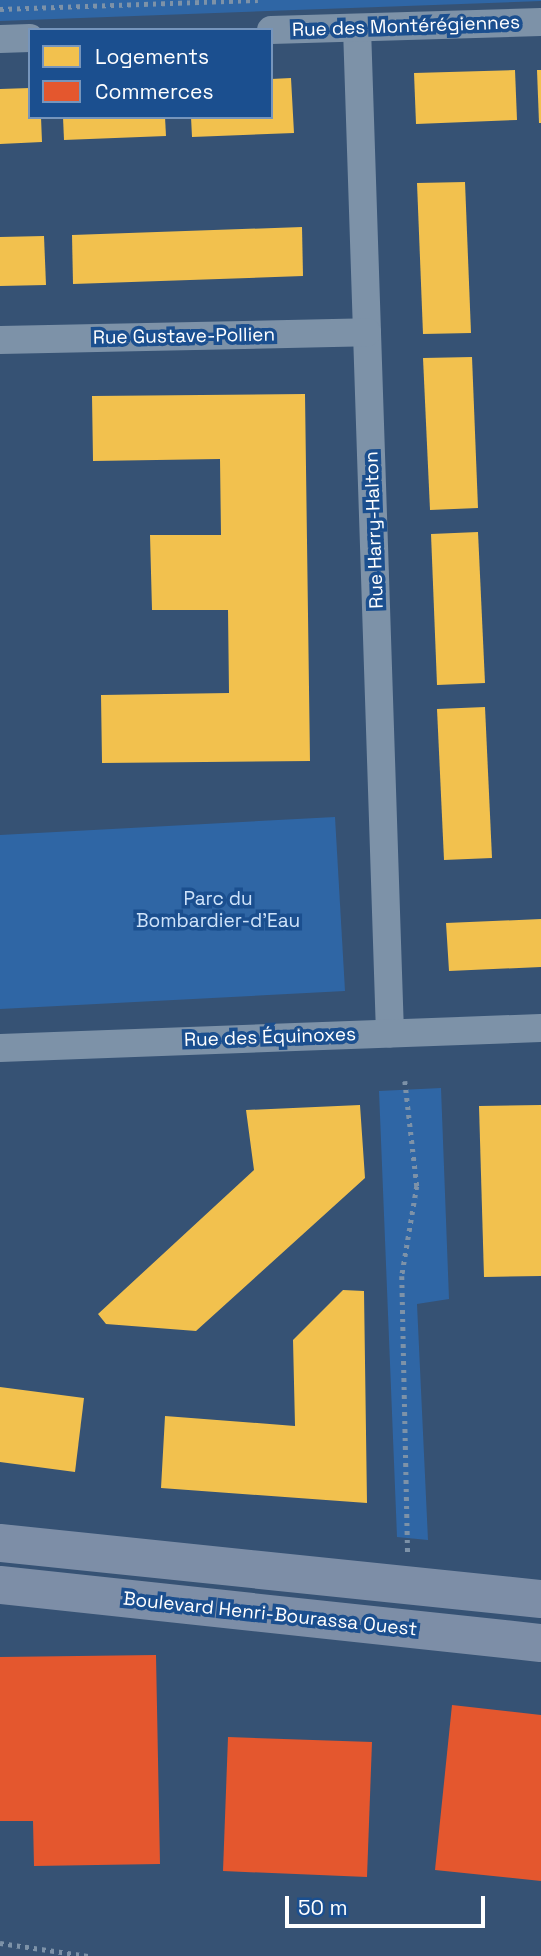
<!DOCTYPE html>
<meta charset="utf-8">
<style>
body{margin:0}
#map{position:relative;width:541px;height:1956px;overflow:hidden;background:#365274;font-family:"Space Grotesk",sans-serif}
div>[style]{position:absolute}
.green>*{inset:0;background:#2f66a5}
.homes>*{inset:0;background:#f2c14e}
.shops>*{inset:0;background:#e4572e}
.path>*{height:4.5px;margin-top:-2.25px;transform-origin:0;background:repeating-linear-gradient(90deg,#7d92a8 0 3.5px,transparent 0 8.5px)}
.street>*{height:28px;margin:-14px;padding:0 14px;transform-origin:14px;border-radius:14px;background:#7d92a8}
.primary>*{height:38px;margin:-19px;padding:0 19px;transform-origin:19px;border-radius:19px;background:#7d8ea7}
span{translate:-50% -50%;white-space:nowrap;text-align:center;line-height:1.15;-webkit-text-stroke:7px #1b4f8f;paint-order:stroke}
.street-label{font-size:19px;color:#fff}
.park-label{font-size:19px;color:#cfe3fa}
.legend{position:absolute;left:28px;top:28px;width:245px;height:91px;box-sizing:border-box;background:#1b4f8f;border:2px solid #7695bc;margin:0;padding:9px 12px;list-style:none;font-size:21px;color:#fff}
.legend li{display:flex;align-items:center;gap:14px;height:35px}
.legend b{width:35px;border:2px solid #7695bc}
.scale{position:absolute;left:285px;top:1896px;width:200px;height:32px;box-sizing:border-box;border:4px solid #fff;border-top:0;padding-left:9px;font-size:21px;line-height:24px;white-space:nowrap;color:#fff;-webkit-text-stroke:5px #1b4f8f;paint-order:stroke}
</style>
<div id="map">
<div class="green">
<div style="clip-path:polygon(0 0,541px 0,541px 1px,0 21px)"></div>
<div style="clip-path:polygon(335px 817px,345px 991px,0 1009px,0 835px)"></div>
<div style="clip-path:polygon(441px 1088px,449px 1299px,417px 1304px,428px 1540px,397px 1537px,379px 1091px)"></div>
</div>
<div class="homes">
<div style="clip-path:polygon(515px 70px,517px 120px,416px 124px,414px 73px)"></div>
<div style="clip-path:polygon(537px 70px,541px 70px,541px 123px,539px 123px)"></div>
<div style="clip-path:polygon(291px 78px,294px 133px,192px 137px,191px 117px,271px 117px,271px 79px)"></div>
<div style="clip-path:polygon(30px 88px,30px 117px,41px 117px,42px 142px,0 144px,0 89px)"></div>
<div style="clip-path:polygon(63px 117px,165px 117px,166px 136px,64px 140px)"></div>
<div style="clip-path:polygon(465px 182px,471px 333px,423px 334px,417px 183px)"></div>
<div style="clip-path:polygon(302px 227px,303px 276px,73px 284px,72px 235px)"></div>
<div style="clip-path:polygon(44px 236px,46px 285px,0 286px,0 237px)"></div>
<div style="clip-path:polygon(472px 357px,478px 508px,430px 510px,423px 358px)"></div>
<div style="clip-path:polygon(305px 394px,310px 761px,102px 763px,101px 695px,229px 693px,228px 610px,152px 610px,150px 535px,221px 535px,220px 459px,93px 461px,92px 396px)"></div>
<div style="clip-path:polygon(478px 532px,485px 683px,437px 685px,431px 534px)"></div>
<div style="clip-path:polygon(485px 707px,492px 858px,444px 860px,437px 709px)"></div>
<div style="clip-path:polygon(541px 919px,541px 967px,449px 971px,446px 923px)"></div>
<div style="clip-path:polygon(360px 1105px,365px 1178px,196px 1331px,106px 1324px,98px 1314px,254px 1170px,246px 1110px)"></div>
<div style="clip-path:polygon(541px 1105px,541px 1276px,484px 1277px,479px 1106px)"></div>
<div style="clip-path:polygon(343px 1290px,364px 1291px,367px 1503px,161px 1488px,165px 1416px,295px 1426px,293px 1340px)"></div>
<div style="clip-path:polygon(0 1387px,84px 1398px,75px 1472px,0 1462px)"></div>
</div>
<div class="shops">
<div style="clip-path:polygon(156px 1655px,160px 1864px,34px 1866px,33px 1821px,0 1821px,0 1657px)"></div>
<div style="clip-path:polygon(452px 1705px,541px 1715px,541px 1881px,435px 1870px)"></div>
<div style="clip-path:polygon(228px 1737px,372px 1742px,367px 1877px,223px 1871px)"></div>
</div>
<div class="path">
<div style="left:0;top:9px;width:258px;rotate:-2deg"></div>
<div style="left:405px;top:1081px;width:106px;rotate:83.5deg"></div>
<div style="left:417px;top:1186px;width:91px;rotate:99.5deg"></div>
<div style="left:402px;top:1276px;width:279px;rotate:88.8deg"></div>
<div style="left:0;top:1943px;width:89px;rotate:8.4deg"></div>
</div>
<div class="street">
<div style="left:357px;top:28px;width:1006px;rotate:88.12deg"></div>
<div style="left:271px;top:30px;width:270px;rotate:-1.7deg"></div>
<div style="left:0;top:39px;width:30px;rotate:-2deg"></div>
<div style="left:0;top:340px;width:367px;rotate:-1.2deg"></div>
<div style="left:0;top:1048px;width:541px;rotate:-2.12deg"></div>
</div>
<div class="primary">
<div style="left:0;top:1543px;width:544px;rotate:5.91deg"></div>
<div style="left:0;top:1585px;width:544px;rotate:6.12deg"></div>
</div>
<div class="street-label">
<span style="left:406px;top:26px;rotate:-2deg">Rue des Montérégiennes</span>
<span style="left:184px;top:336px;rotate:-1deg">Rue Gustave-Pollien</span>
<span style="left:374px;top:530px;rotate:-92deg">Rue Harry-Halton</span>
<span style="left:270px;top:1037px;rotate:-2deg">Rue des Équinoxes</span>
<span style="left:270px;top:1614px;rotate:6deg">Boulevard Henri-Bourassa Ouest</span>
</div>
<div class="park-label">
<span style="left:218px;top:910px">Parc du<br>Bombardier-d'Eau</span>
</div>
<ul class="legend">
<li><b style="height:19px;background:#f2c14e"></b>Logements</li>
<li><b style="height:19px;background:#e4572e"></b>Commerces</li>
</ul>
<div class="scale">50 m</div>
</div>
